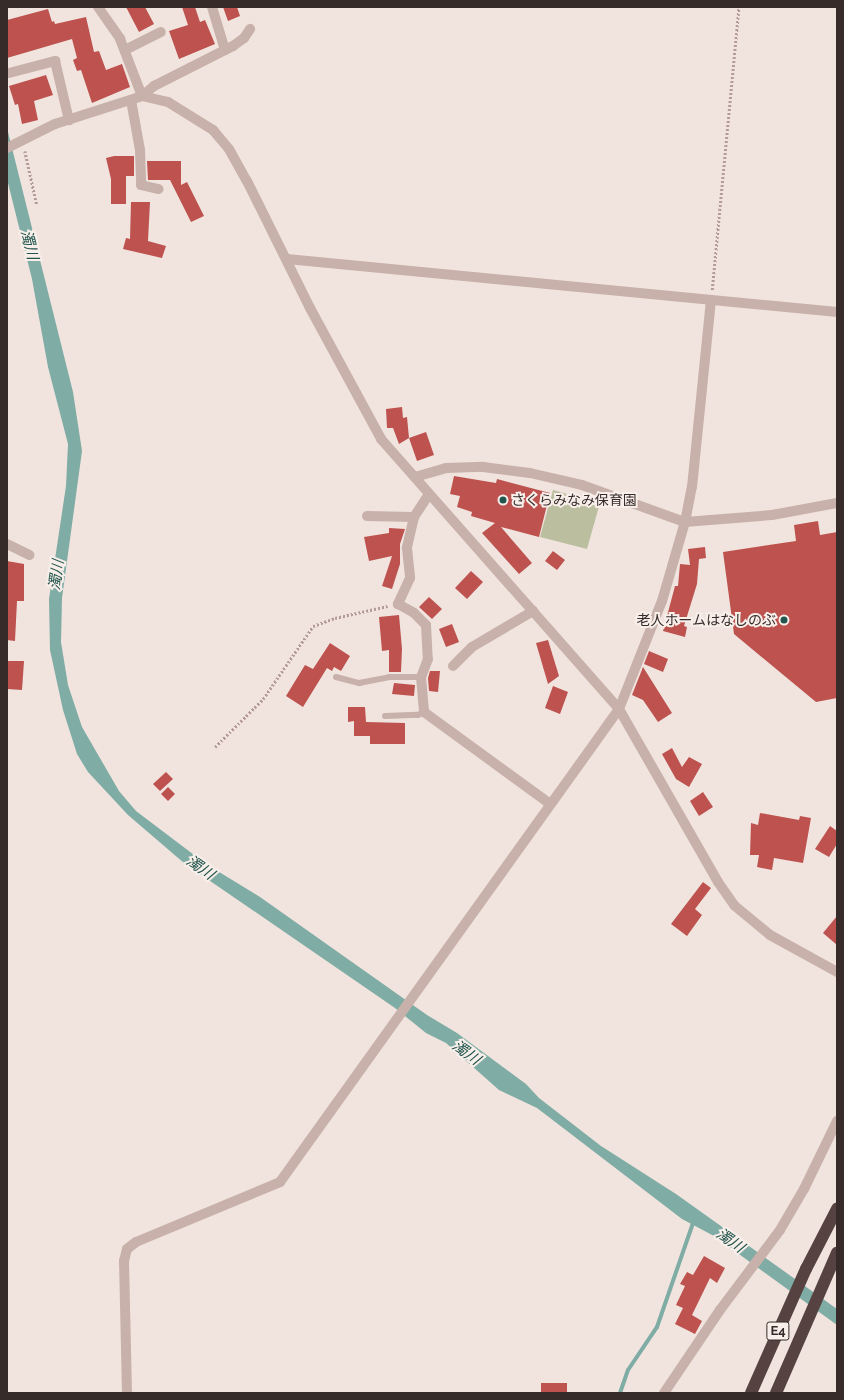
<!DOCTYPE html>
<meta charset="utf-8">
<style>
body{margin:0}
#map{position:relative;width:844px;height:1400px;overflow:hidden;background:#f1e4de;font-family:Raleway,"Noto Sans JP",sans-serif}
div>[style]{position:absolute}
.green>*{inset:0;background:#bbbf9f}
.water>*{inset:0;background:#7faca4}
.stream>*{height:4px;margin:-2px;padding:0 2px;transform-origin:2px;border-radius:2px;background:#7faca4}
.building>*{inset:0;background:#bd524f}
.path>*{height:2.5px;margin-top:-1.25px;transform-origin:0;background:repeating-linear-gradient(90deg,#b49b95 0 2px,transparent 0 4px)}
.service>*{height:6px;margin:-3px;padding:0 3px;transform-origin:3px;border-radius:3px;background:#c8b1aa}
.minor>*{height:10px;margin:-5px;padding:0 5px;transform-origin:5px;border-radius:5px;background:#c8b1aa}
.motorway>*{height:12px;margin:-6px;padding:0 6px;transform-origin:6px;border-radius:6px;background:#564341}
.dots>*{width:11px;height:11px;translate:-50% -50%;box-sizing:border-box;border:2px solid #f8efea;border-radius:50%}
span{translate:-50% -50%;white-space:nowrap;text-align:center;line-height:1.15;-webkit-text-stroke:4px #f8efea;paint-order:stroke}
.shield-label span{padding:1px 3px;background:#f8efea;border:1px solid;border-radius:3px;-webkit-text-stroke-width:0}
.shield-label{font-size:13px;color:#362b29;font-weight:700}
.poi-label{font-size:14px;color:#362b29}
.left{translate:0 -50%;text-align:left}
.right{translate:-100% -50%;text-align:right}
.water-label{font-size:15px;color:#22554d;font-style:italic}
.frame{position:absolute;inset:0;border:8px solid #362b29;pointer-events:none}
</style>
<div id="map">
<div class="green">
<div style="clip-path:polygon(553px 490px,600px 503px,587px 549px,540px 537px)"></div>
</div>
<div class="water">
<div style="clip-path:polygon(7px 128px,73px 392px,82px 451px,62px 598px,61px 642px,68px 685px,82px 727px,119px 791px,136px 811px,206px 864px,260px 897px,427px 1015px,457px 1033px,526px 1084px,539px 1098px,601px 1146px,676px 1194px,837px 1309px,837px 1325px,714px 1236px,682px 1219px,537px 1108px,499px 1090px,446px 1043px,426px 1033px,395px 1008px,184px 863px,128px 815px,88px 772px,77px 754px,63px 710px,50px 650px,49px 599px,66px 486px,68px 444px,48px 367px,32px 279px,7px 179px)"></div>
</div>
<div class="stream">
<div style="left:620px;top:1393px;width:24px;rotate:-71deg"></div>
<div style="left:628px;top:1370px;width:52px;rotate:-56deg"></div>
<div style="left:657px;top:1327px;width:113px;rotate:-70.9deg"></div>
</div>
<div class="building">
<div style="clip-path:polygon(126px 7px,145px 7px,154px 24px,139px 32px)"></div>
<div style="clip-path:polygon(182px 7px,195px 7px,200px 22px,205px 20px,215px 44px,179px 59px,169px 31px,188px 25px)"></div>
<div style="clip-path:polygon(223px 7px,237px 7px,240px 16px,228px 21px)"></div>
<div style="clip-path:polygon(48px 9px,52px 22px,54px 21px,55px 24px,86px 17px,94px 52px,99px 51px,106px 70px,122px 64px,130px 87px,92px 103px,81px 70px,77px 71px,73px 60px,77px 58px,72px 39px,7px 58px,7px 20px)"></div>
<div style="clip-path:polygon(46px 75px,53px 95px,34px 101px,38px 120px,22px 124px,18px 104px,15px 105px,9px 86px)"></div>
<div style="clip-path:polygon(114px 156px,134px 156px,134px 176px,126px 176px,126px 204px,111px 204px,111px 179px,106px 158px)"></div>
<div style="clip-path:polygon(147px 161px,181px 161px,181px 185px,187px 182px,204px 216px,191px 222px,170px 180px,148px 180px)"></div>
<div style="clip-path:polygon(131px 202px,150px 202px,148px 241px,166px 246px,162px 258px,123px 249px,126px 238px,130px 239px)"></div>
<div style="clip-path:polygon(402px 407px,403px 418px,407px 417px,409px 438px,426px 432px,434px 455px,417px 461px,409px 438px,399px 444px,393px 428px,387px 428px,386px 409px)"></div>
<div style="clip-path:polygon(454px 476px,496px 483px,497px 479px,550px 493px,539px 537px,501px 527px,532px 563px,519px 574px,482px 533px,495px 523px,471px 516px,472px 512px,457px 507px,460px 496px,450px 494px)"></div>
<div style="clip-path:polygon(818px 521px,820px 535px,837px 532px,837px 698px,816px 702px,734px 634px,723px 552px,796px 541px,794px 525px)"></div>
<div style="clip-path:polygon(389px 528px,405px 529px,400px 544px,400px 564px,392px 589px,382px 586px,392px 556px,369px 561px,364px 537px,389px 533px)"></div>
<div style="clip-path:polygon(705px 547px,706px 558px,699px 559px,697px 584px,684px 626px,687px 627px,685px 637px,663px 631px,675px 586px,678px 586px,680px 564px,690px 565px,688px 549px)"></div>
<div style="clip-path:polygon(553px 551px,565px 560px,557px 570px,545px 561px)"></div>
<div style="clip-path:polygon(7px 561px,24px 564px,24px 601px,17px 601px,15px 641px,7px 640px)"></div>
<div style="clip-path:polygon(471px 571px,483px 582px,467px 599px,455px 588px)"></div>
<div style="clip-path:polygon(429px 597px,442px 609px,432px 619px,419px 607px)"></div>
<div style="clip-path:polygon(399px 615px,402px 649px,401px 672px,389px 672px,389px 650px,382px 651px,379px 617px)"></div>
<div style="clip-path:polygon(452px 624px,459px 642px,446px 647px,439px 629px)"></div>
<div style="clip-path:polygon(548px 640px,559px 676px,548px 684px,536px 643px)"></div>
<div style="clip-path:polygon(330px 643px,350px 656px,341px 671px,334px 667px,332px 671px,327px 668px,303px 707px,286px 696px,305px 665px,313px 669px)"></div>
<div style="clip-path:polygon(649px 651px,668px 659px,663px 672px,644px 664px)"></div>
<div style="clip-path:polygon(7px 661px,24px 661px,22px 690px,7px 689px)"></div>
<div style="clip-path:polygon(643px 667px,672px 713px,658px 722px,643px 700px,632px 695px)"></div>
<div style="clip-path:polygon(430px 671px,440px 671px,438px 692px,429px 691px,428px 678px)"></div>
<div style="clip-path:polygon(394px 683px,415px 685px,414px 696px,392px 694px)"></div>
<div style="clip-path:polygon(553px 686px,568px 692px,560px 714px,545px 708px)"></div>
<div style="clip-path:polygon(348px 707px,365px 707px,366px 722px,405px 723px,405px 744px,370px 744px,370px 736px,354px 736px,354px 721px,348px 722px)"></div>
<div style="clip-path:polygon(672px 748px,682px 767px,689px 757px,702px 764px,689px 787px,676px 779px,662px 754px)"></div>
<div style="clip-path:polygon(166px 772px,173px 779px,160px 791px,153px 784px)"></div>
<div style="clip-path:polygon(168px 787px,175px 794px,168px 801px,161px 794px)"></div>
<div style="clip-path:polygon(703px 792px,713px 807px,699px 816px,690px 801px)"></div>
<div style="clip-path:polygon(760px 813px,799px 820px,800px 816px,811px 818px,803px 863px,774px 858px,772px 870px,757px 867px,759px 855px,750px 855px,751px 823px,758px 825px)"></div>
<div style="clip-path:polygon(830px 826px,837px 831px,837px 844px,829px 857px,815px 849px)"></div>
<div style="clip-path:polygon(703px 882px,711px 888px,695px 909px,702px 915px,687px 936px,671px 924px)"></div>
<div style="clip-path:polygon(837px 916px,837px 945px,823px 933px)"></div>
<div style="clip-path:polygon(704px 1256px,725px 1268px,717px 1283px,710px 1278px,692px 1315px,702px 1321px,695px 1334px,675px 1324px,683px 1308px,676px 1305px,685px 1286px,680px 1284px,687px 1272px,693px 1275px)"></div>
<div style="clip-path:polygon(541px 1383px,567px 1383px,567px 1393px,541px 1393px)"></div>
</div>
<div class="path">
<div style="left:25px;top:151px;width:55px;rotate:77.5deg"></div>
<div style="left:712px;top:290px;width:284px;rotate:-84.6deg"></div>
<div style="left:215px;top:747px;width:68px;rotate:-45deg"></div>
<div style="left:263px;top:699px;width:88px;rotate:-55.6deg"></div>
<div style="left:313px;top:626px;width:23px;rotate:-20deg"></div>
<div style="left:335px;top:618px;width:54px;rotate:-12.8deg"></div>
</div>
<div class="service">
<div style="left:336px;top:677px;width:24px;rotate:15deg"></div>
<div style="left:359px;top:683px;width:31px;rotate:-11deg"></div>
<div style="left:389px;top:677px;width:32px"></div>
<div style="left:385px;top:716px;width:33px;rotate:-2deg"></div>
<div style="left:418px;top:715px;width:7px;rotate:-27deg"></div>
</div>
<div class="minor">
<div style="left:98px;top:7px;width:39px;rotate:55deg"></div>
<div style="left:120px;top:39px;width:61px;rotate:68.9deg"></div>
<div style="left:142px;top:96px;width:16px;rotate:-40deg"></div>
<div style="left:154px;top:86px;width:89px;rotate:-26.9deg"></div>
<div style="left:233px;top:46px;width:14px;rotate:-36deg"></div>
<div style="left:244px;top:38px;width:11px;rotate:-56deg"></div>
<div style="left:212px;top:7px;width:45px;rotate:73.2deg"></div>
<div style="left:125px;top:50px;width:40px;rotate:-26.6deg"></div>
<div style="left:9px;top:73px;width:48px;rotate:-14.6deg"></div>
<div style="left:55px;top:61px;width:61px;rotate:76.7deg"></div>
<div style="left:131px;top:100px;width:51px;rotate:79.8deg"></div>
<div style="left:140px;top:150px;width:35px;rotate:88deg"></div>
<div style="left:141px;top:185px;width:18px;rotate:13deg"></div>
<div style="left:7px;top:148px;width:54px;rotate:-26.6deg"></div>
<div style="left:55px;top:124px;width:91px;rotate:-17.8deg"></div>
<div style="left:142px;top:96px;width:27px;rotate:13deg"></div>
<div style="left:168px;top:102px;width:53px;rotate:31.9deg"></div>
<div style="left:213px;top:130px;width:25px;rotate:50deg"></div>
<div style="left:229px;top:149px;width:37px;rotate:61deg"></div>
<div style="left:247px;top:181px;width:142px;rotate:63.6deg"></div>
<div style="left:310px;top:308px;width:149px;rotate:61.5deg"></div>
<div style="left:381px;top:439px;width:360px;rotate:48.6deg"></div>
<div style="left:619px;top:709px;width:199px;rotate:60.2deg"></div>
<div style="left:718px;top:882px;width:29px;rotate:55deg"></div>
<div style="left:735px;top:906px;width:45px;rotate:39.6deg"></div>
<div style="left:770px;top:935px;width:77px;rotate:28.9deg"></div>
<div style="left:287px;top:259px;width:553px;rotate:5.5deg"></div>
<div style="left:415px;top:477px;width:32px;rotate:-16deg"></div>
<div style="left:446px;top:468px;width:37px;rotate:-2deg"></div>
<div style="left:483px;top:467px;width:47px;rotate:7.3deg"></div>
<div style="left:530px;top:473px;width:53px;rotate:13deg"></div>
<div style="left:582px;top:485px;width:109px;rotate:19.8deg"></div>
<div style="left:685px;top:522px;width:87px;rotate:-4.6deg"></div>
<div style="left:772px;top:515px;width:66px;rotate:-10.5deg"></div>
<div style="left:429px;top:494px;width:27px;rotate:123deg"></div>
<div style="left:414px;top:517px;width:32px;rotate:103deg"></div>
<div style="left:407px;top:548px;width:30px;rotate:84deg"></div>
<div style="left:410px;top:578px;width:29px;rotate:115deg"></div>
<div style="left:398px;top:604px;width:18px;rotate:29deg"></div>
<div style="left:414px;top:613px;width:17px;rotate:45deg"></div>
<div style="left:426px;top:625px;width:34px;rotate:87deg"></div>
<div style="left:428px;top:659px;width:19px;rotate:111deg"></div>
<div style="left:421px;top:677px;width:35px;rotate:85deg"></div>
<div style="left:424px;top:712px;width:156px;rotate:36.1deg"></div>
<div style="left:367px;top:516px;width:47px;rotate:1.2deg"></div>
<div style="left:7px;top:544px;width:25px;rotate:26deg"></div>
<div style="left:453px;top:666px;width:27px;rotate:-45deg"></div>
<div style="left:472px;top:647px;width:71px;rotate:-30.5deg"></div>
<div style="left:127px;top:1393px;width:132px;rotate:-91.3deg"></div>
<div style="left:124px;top:1261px;width:12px;rotate:-76deg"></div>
<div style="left:127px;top:1249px;width:11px;rotate:-38deg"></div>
<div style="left:136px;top:1242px;width:156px;rotate:-22.6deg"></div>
<div style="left:280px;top:1182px;width:582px;rotate:-54.37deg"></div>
<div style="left:619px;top:709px;width:116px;rotate:-68.3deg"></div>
<div style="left:662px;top:601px;width:82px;rotate:-73.8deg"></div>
<div style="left:685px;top:522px;width:36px;rotate:-79deg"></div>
<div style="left:692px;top:487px;width:188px;rotate:-84.2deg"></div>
<div style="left:664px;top:1393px;width:100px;rotate:-56deg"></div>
<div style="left:720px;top:1310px;width:100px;rotate:-53.1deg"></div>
<div style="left:780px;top:1230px;width:48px;rotate:-59.7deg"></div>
<div style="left:804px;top:1189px;width:76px;rotate:-64.1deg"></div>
</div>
<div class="motorway">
<div style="left:751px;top:1393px;width:136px;rotate:-66.1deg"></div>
<div style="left:806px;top:1269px;width:68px;rotate:-62.7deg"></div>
<div style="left:776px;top:1393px;width:153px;rotate:-66.5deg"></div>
</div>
<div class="dots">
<div style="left:503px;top:500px;background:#22554d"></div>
<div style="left:784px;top:620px;background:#22554d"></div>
</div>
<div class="shield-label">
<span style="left:778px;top:1331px">E4</span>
</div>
<div class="poi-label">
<span class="left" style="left:511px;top:500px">さくらみなみ保育園</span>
<span class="right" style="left:776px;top:620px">老人ホームはなしのぶ</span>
</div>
<div class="water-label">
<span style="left:29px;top:245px;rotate:76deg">濁川</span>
<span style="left:57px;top:575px;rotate:-82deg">濁川</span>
<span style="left:200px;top:868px;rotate:35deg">濁川</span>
<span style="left:466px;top:1053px;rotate:36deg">濁川</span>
<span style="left:730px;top:1241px;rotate:35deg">濁川</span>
</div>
<div class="frame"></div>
</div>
